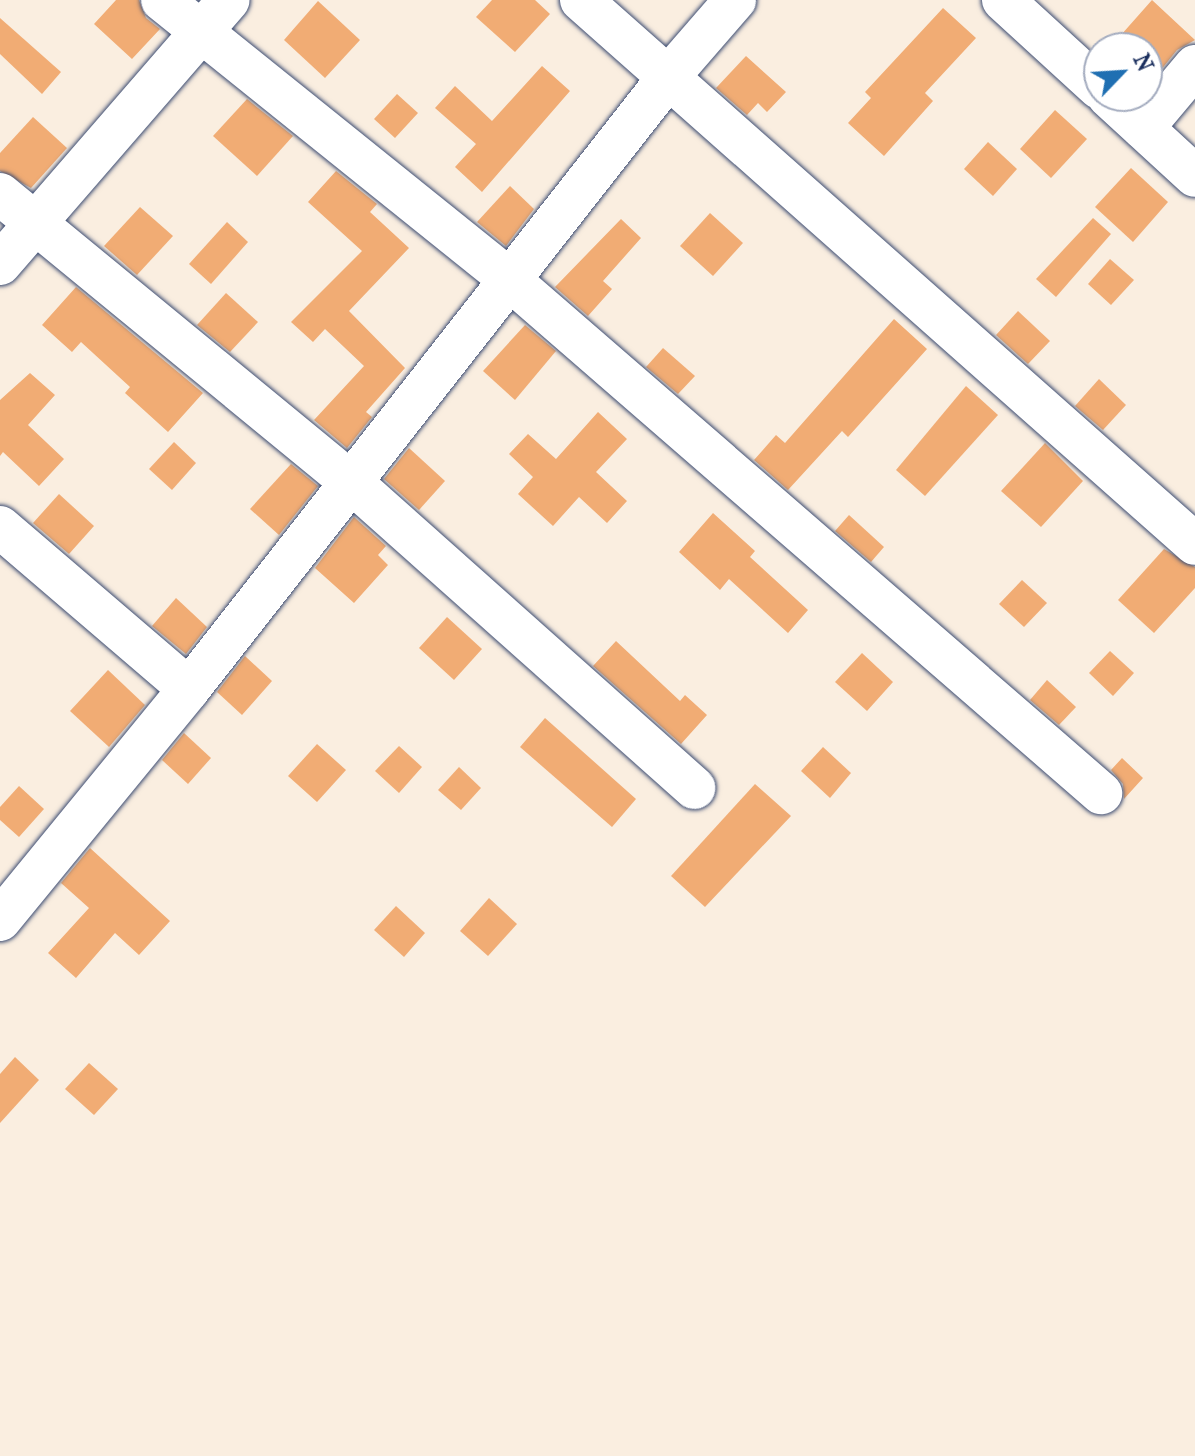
<!DOCTYPE html>
<style>
body{margin:0}
#map{position:relative;width:1195px;height:1456px;overflow:hidden;background:#faeee0;font-family:"IM FELL French Canon",serif}
div>[style]{position:absolute}
.building>*{inset:0;background:#f1ac74}
.roads{filter:drop-shadow(0 0 2px #3c4c72) drop-shadow(0 0 2px #3c4c72)}
.minor>*{height:42px;margin:-21px;padding:0 21px;transform-origin:21px;border-radius:21px;background:#fff}
span{translate:-50% -50%;white-space:nowrap;text-align:center;line-height:1.15;-webkit-text-stroke:8px #fff;paint-order:stroke}
.north{position:absolute;left:1083px;top:32px;width:80px;height:80px;box-sizing:border-box;background:#fff;border:2px solid #a4acbf;border-radius:50%;rotate:65deg;font-size:22px;font-weight:700;line-height:32px;text-align:center;color:#1b2f5e}
.north::after{content:'';display:block;margin:auto;width:28px;height:36px;background:#1f6fb2;clip-path:polygon(50% 0,100% 100%,50% 72%,0 100%)}
</style>
<div id="map">
<div class="building">
<div style="clip-path:polygon(116px 0,139px 0,146px 18px,160px 29px,132px 59px,94px 24px)"></div>
<div style="clip-path:polygon(492px 0,535px 0,550px 14px,515px 52px,476px 17px)"></div>
<div style="clip-path:polygon(1152px 0,1195px 40px,1177px 50px,1160px 71px,1147px 59px,1147px 48px,1135px 48px,1121px 35px)"></div>
<div style="clip-path:polygon(318px 1px,360px 40px,325px 78px,284px 40px)"></div>
<div style="clip-path:polygon(943px 8px,976px 38px,925px 93px,933px 101px,884px 156px,848px 123px,871px 98px,865px 92px)"></div>
<div style="clip-path:polygon(0 18px,61px 72px,42px 94px,0 54px)"></div>
<div style="clip-path:polygon(746px 56px,786px 92px,767px 112px,758px 103px,747px 115px,716px 88px)"></div>
<div style="clip-path:polygon(542px 66px,570px 91px,482px 192px,455px 167px,476px 144px,435px 108px,455px 86px,492px 121px)"></div>
<div style="clip-path:polygon(397px 94px,418px 113px,395px 138px,374px 119px)"></div>
<div style="clip-path:polygon(247px 99px,293px 136px,257px 176px,213px 136px)"></div>
<div style="clip-path:polygon(1055px 110px,1087px 139px,1051px 178px,1020px 149px)"></div>
<div style="clip-path:polygon(33px 117px,67px 148px,31px 188px,0 171px,0 153px)"></div>
<div style="clip-path:polygon(988px 142px,1017px 169px,993px 196px,964px 169px)"></div>
<div style="clip-path:polygon(1131px 168px,1168px 202px,1133px 242px,1095px 207px)"></div>
<div style="clip-path:polygon(336px 171px,377px 204px,370px 212px,409px 248px,349px 311px,405px 368px,366px 412px,372px 417px,347px 448px,314px 420px,364px 366px,325px 329px,313px 342px,291px 322px,362px 251px,308px 202px)"></div>
<div style="clip-path:polygon(510px 186px,534px 209px,506px 246px,477px 222px)"></div>
<div style="clip-path:polygon(140px 207px,173px 236px,137px 275px,104px 246px)"></div>
<div style="clip-path:polygon(710px 213px,743px 243px,713px 276px,680px 246px)"></div>
<div style="clip-path:polygon(1093px 218px,1111px 234px,1056px 297px,1036px 279px)"></div>
<div style="clip-path:polygon(621px 219px,641px 238px,603px 281px,612px 289px,588px 316px,555px 287px)"></div>
<div style="clip-path:polygon(227px 222px,248px 242px,211px 284px,189px 264px)"></div>
<div style="clip-path:polygon(1110px 259px,1134px 280px,1111px 305px,1088px 284px)"></div>
<div style="clip-path:polygon(76px 287px,203px 393px,168px 432px,125px 393px,130px 387px,81px 342px,72px 352px,42px 325px)"></div>
<div style="clip-path:polygon(226px 293px,258px 322px,230px 352px,197px 325px)"></div>
<div style="clip-path:polygon(1018px 311px,1050px 341px,1028px 364px,996px 335px)"></div>
<div style="clip-path:polygon(894px 319px,927px 349px,848px 437px,842px 431px,788px 490px,754px 460px,776px 435px,785px 443px)"></div>
<div style="clip-path:polygon(525px 325px,556px 351px,515px 400px,483px 371px)"></div>
<div style="clip-path:polygon(663px 348px,695px 376px,678px 394px,646px 367px)"></div>
<div style="clip-path:polygon(30px 373px,55px 395px,28px 425px,64px 459px,39px 486px,3px 452px,0 456px,0 400px)"></div>
<div style="clip-path:polygon(1099px 379px,1126px 405px,1103px 430px,1075px 406px)"></div>
<div style="clip-path:polygon(966px 386px,998px 415px,925px 496px,896px 470px)"></div>
<div style="clip-path:polygon(598px 412px,627px 439px,596px 472px,627px 501px,607px 523px,579px 497px,553px 526px,518px 494px,533px 477px,509px 454px,528px 434px,556px 459px)"></div>
<div style="clip-path:polygon(174px 442px,196px 463px,172px 490px,149px 469px)"></div>
<div style="clip-path:polygon(1045px 443px,1083px 481px,1041px 527px,1001px 491px)"></div>
<div style="clip-path:polygon(409px 448px,445px 481px,419px 510px,384px 479px)"></div>
<div style="clip-path:polygon(291px 464px,318px 486px,279px 535px,250px 509px)"></div>
<div style="clip-path:polygon(59px 494px,94px 526px,69px 554px,33px 523px)"></div>
<div style="clip-path:polygon(713px 513px,755px 551px,750px 557px,808px 610px,788px 633px,729px 579px,720px 590px,679px 552px)"></div>
<div style="clip-path:polygon(849px 515px,884px 547px,871px 562px,835px 531px)"></div>
<div style="clip-path:polygon(354px 517px,386px 546px,378px 555px,388px 565px,354px 603px,315px 568px)"></div>
<div style="clip-path:polygon(1164px 549px,1195px 567px,1195px 588px,1154px 633px,1118px 600px)"></div>
<div style="clip-path:polygon(1022px 580px,1047px 603px,1024px 627px,999px 604px)"></div>
<div style="clip-path:polygon(176px 598px,207px 627px,186px 654px,152px 626px)"></div>
<div style="clip-path:polygon(447px 617px,482px 649px,454px 680px,419px 648px)"></div>
<div style="clip-path:polygon(616px 641px,680px 701px,685px 695px,707px 715px,681px 744px,593px 666px)"></div>
<div style="clip-path:polygon(1110px 651px,1134px 673px,1113px 696px,1089px 673px)"></div>
<div style="clip-path:polygon(862px 653px,893px 682px,867px 711px,835px 682px)"></div>
<div style="clip-path:polygon(245px 656px,272px 681px,242px 715px,217px 692px)"></div>
<div style="clip-path:polygon(108px 670px,145px 705px,109px 747px,70px 711px)"></div>
<div style="clip-path:polygon(1047px 680px,1076px 707px,1059px 725px,1030px 700px)"></div>
<div style="clip-path:polygon(545px 718px,636px 799px,612px 827px,520px 747px)"></div>
<div style="clip-path:polygon(184px 733px,211px 758px,188px 784px,162px 760px)"></div>
<div style="clip-path:polygon(317px 744px,346px 770px,317px 802px,288px 776px)"></div>
<div style="clip-path:polygon(399px 746px,422px 767px,399px 793px,375px 771px)"></div>
<div style="clip-path:polygon(823px 747px,851px 773px,830px 798px,801px 771px)"></div>
<div style="clip-path:polygon(1122px 758px,1143px 778px,1124px 799px,1123px 784px,1111px 770px)"></div>
<div style="clip-path:polygon(459px 767px,481px 788px,461px 810px,438px 790px)"></div>
<div style="clip-path:polygon(755px 784px,791px 816px,705px 907px,671px 876px)"></div>
<div style="clip-path:polygon(19px 786px,44px 809px,19px 837px,0 820px,0 807px)"></div>
<div style="clip-path:polygon(90px 848px,170px 921px,139px 955px,115px 933px,76px 978px,48px 953px,89px 908px,61px 883px)"></div>
<div style="clip-path:polygon(489px 898px,517px 924px,488px 956px,460px 931px)"></div>
<div style="clip-path:polygon(396px 906px,425px 933px,404px 957px,374px 930px)"></div>
<div style="clip-path:polygon(15px 1057px,39px 1080px,0 1123px,0 1074px)"></div>
<div style="clip-path:polygon(89px 1063px,118px 1089px,94px 1115px,65px 1089px)"></div>
</div>
<div class="roads">
<div class="minor">
<div style="left:162px;top:0;width:447px;rotate:38.8deg"></div>
<div style="left:510px;top:280px;width:783px;rotate:40.96deg"></div>
<div style="left:581px;top:0;width:820px;rotate:41.54deg"></div>
<div style="left:1003px;top:0;width:130px;rotate:42.5deg"></div>
<div style="left:1108px;top:96px;width:118px;rotate:42.6deg"></div>
<div style="left:1143px;top:128px;width:81px;rotate:-50deg"></div>
<div style="left:0;top:194px;width:454px;rotate:39.4deg"></div>
<div style="left:351px;top:482px;width:460px;rotate:41.7deg"></div>
<div style="left:0;top:264px;width:349px;rotate:-49.1deg"></div>
<div style="left:0;top:527px;width:249px;rotate:40.6deg"></div>
<div style="left:0;top:920px;width:298px;rotate:-50.7deg"></div>
<div style="left:189px;top:689px;width:781px;rotate:-51.91deg"></div>
<div style="left:671px;top:74px;width:98px;rotate:-49.1deg"></div>
</div>
</div>
<div class="north">N</div>
</div>
